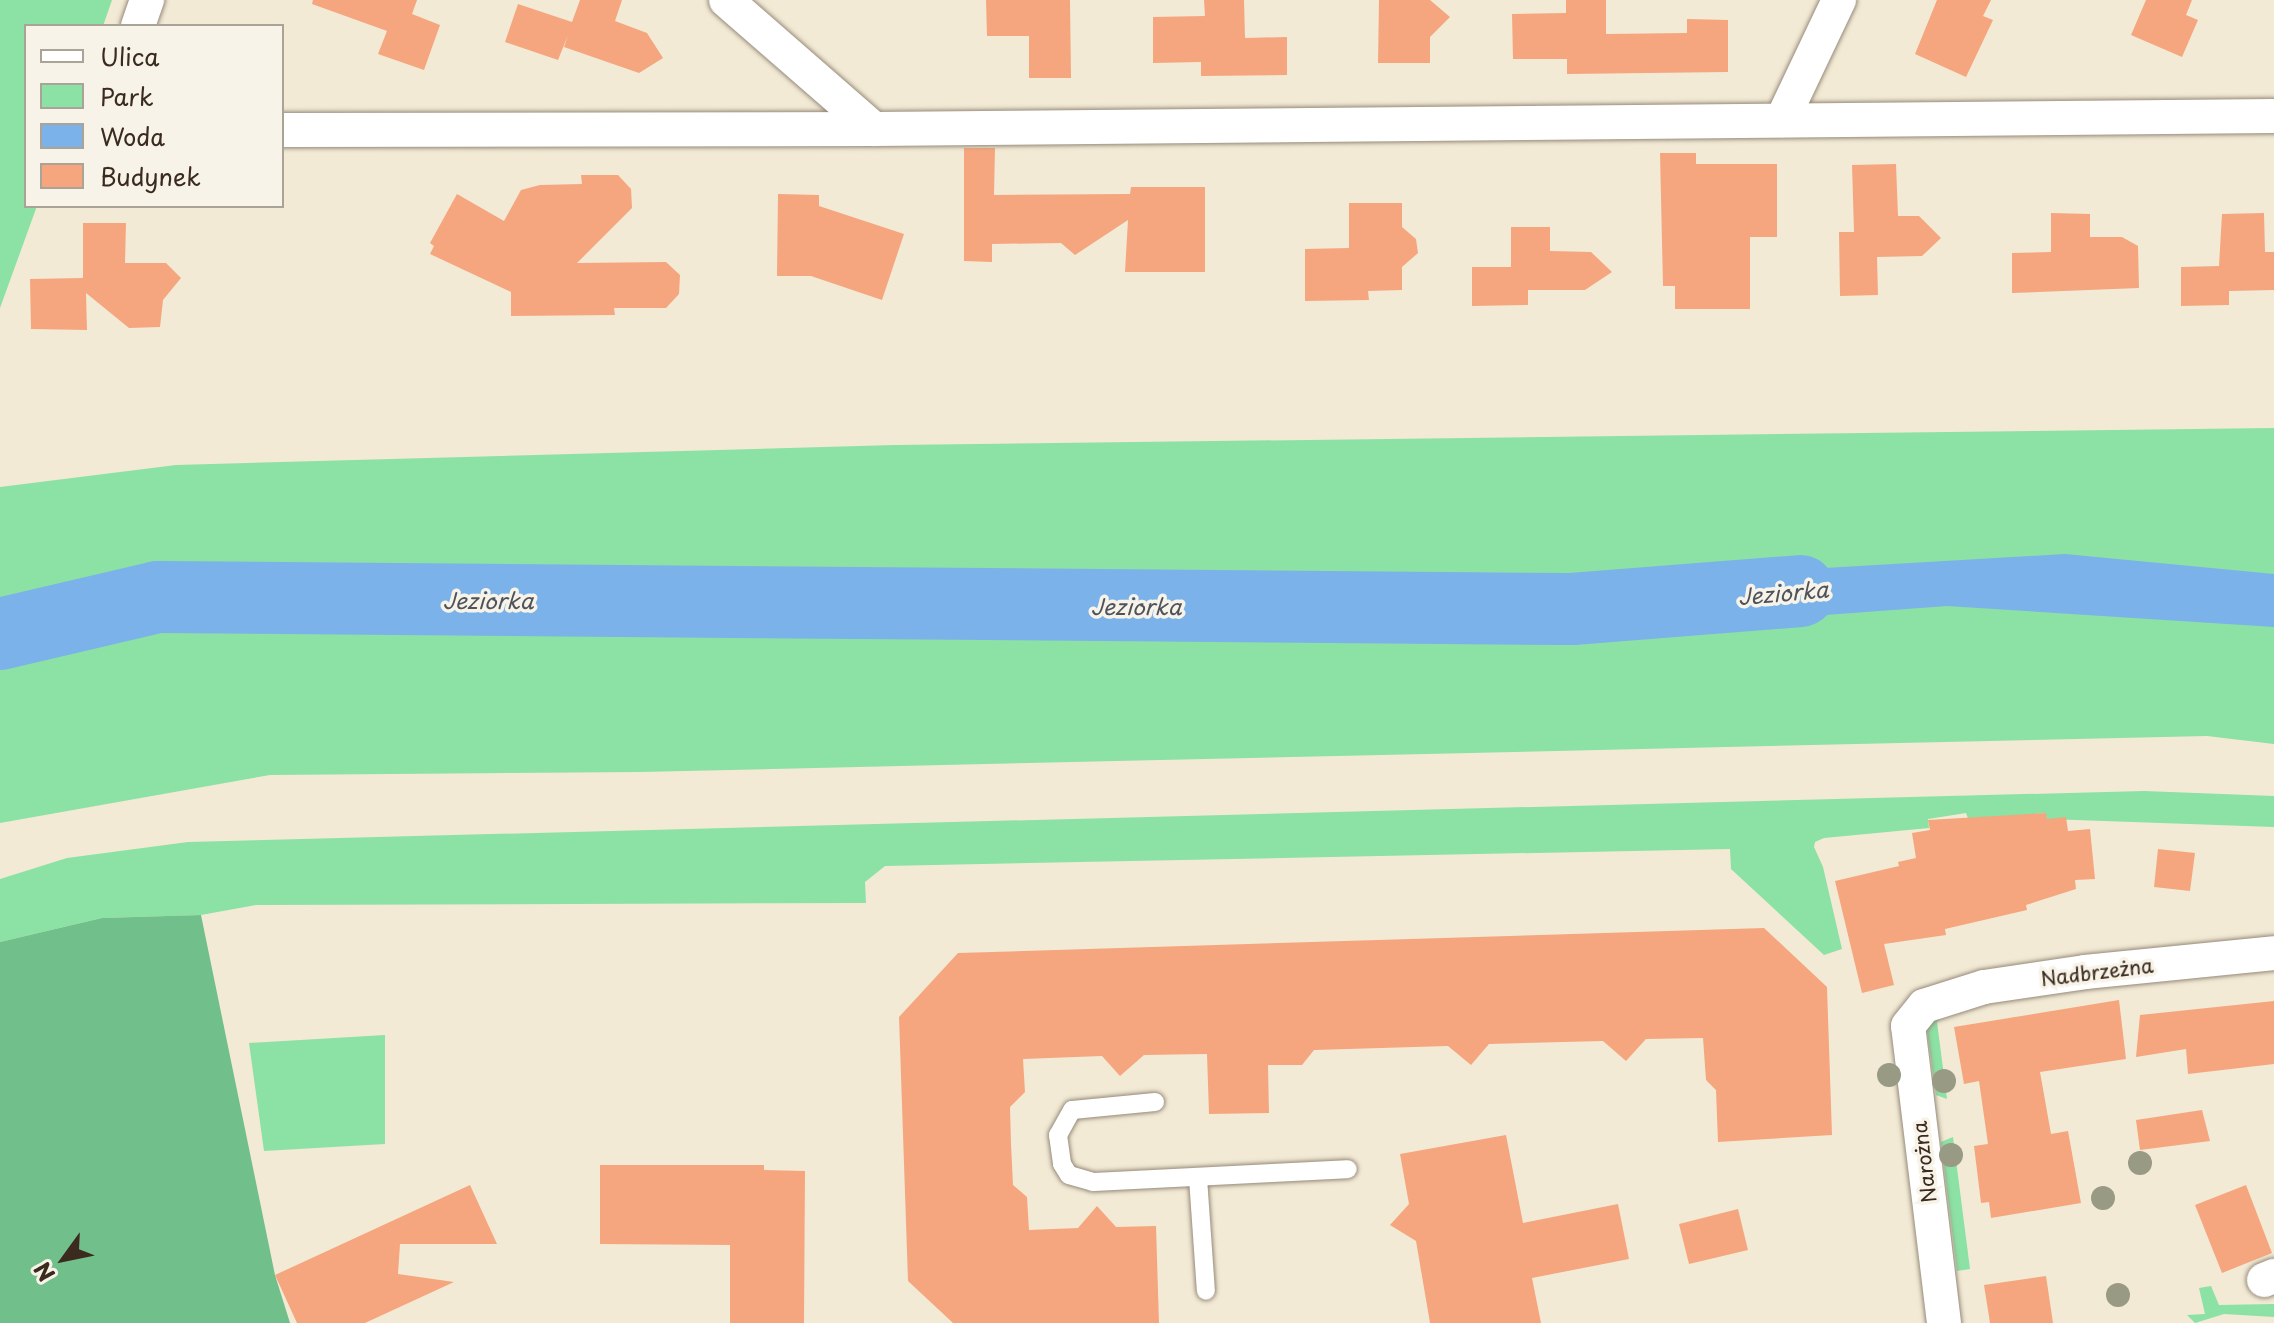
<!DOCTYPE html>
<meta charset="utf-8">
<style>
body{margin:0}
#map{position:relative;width:2274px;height:1323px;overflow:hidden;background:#f2ead5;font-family:"Playpen Sans",sans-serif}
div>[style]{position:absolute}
.green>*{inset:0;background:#8ce1a4}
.forest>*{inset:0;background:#71bf8a}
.water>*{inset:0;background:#7bb2ea}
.river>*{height:72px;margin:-36px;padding:0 36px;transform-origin:36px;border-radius:36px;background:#7bb2ea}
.building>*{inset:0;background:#f5a67e}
.roads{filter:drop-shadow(0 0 2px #968a7a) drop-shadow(0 0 2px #968a7a)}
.service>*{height:18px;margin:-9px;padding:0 9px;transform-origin:9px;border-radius:9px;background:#fff}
.minor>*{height:34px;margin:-17px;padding:0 17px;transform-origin:17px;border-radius:17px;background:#fff}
.trees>*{width:24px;height:24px;margin:-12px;border-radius:50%;background:#989a83}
span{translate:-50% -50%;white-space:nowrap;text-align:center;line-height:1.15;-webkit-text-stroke:7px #f7f3e8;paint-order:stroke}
.street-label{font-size:20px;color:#3b2a1e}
.water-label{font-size:22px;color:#4e535b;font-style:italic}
.legend{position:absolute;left:24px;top:24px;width:260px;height:184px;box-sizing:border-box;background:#f7f3e8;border:2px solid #aca397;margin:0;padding:10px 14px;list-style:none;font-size:24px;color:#3b2a1e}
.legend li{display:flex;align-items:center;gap:16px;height:40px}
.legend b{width:40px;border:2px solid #aca397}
.north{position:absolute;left:24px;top:1219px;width:80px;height:80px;-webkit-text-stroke:6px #f7f3e8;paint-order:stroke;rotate:237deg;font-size:22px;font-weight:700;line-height:32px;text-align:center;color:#3b2a1e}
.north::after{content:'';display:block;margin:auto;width:28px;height:36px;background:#3b2a1e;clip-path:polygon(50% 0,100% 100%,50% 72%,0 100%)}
</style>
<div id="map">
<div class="green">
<div style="clip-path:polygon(0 0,112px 0,103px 26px,26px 26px,26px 206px,37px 206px,0 308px)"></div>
<div style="clip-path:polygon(2274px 428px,2274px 744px,2207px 736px,640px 772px,270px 775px,0 823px,0 487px,176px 465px,895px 445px)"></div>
<div style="clip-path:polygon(2144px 791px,2274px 796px,2274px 827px,2047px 819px,2045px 813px,1969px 821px,1966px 813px,1928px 819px,1929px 828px,1824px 838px,1815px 842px,1814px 847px,1823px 867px,1842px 949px,1824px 955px,1731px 869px,1730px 849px,885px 866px,865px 882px,866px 903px,256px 905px,201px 915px,102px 918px,0 942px,0 879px,67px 858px,188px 842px)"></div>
<div style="clip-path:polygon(1943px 1015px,1937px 1022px,1947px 1099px,1936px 1095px,1927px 1030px,1938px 1016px)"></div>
<div style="clip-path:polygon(385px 1035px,385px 1144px,264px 1151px,249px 1043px)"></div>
<div style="clip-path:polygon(1953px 1137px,1970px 1269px,1957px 1271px,1941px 1142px)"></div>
<div style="clip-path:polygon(2211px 1286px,2219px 1305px,2274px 1304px,2274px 1317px,2224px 1314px,2195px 1323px,2187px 1315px,2205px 1314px,2199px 1288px)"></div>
</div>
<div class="forest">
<div style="clip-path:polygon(201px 915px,275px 1275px,290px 1323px,0 1323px,0 942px,102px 918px)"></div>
</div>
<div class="water">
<div style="clip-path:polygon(2065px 554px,2274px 574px,2274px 627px,1947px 606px,1718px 623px,1688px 571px,1772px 571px)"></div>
</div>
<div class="river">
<div style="left:0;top:634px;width:162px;rotate:-13.2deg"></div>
<div style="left:158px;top:597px;width:1414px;rotate:0.49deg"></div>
<div style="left:1572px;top:609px;width:229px;rotate:-4.5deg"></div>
</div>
<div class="building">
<div style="clip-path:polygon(313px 0,417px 0,412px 14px,440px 25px,424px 70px,378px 54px,387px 31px,312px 4px)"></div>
<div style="clip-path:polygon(580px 0,622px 0,615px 21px,647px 33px,663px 58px,639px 73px,564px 47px,568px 35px,558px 60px,505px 42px,518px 4px,572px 22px)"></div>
<div style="clip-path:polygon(986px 0,1070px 0,1071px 78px,1029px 78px,1029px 36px,987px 36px)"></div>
<div style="clip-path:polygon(1204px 0,1244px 0,1245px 38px,1287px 37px,1287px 75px,1201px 76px,1201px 62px,1153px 63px,1153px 17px,1205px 16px)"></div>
<div style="clip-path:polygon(1379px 0,1430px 0,1450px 17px,1430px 37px,1430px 63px,1378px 63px)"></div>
<div style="clip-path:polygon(1566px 0,1606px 0,1606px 34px,1687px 33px,1687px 19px,1728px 20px,1728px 72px,1567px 74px,1567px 59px,1513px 59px,1512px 14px,1566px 13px)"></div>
<div style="clip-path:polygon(1937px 0,1991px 0,1983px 16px,1993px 20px,1966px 77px,1915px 54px)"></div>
<div style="clip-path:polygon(2146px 0,2192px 0,2186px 15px,2198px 20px,2182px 57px,2131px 35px)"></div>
<div style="clip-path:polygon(964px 148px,995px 148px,994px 195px,1130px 194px,1131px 187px,1205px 187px,1205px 272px,1125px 272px,1128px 220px,1075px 255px,1061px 243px,992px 244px,992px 262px,964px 261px)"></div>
<div style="clip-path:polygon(1660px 153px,1696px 153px,1696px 164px,1777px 164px,1777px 237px,1750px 237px,1750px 309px,1675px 309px,1675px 286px,1663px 286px)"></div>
<div style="clip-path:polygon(1896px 164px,1898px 216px,1919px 216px,1941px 238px,1922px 256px,1877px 257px,1878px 295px,1840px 296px,1839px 232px,1854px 232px,1852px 165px)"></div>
<div style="clip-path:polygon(581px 175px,618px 175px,631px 189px,632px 208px,577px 263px,666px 262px,680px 275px,679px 294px,666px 308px,614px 308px,615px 315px,511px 316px,511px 292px,430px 254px,434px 246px,430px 243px,457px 194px,504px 221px,521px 190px,540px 185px,582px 184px)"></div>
<div style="clip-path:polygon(778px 194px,819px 195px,819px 206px,904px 234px,882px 300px,811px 276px,777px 276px)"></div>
<div style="clip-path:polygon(1349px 203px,1402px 203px,1402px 227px,1416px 239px,1418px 253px,1402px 267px,1402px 290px,1368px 291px,1369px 300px,1305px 301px,1305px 249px,1349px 248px)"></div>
<div style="clip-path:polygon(2051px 213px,2090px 214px,2090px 237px,2122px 237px,2138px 246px,2139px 288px,2012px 293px,2012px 253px,2051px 252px)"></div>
<div style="clip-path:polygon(2264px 213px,2265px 252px,2274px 252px,2274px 290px,2229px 291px,2229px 305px,2181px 306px,2181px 267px,2219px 266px,2222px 214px)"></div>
<div style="clip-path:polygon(83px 223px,126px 223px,125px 263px,166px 263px,181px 278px,163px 300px,160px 327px,129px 328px,86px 293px,87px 330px,31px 329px,30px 279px,83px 278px)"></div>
<div style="clip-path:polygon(1511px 227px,1550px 227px,1550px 251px,1591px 252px,1612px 272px,1585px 290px,1528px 290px,1528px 305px,1472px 306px,1472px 267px,1511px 267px)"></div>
<div style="clip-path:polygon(2046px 813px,2047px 819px,2066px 817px,2068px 831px,2090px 829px,2095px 879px,2075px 880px,2076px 889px,2026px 905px,2027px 910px,1945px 929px,1946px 935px,1884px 944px,1894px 985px,1862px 993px,1835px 881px,1899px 866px,1898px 862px,1916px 858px,1912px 833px,1930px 830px,1928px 820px)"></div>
<div style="clip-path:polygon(2158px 849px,2195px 853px,2190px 891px,2154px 887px)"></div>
<div style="clip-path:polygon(1764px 928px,1827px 987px,1832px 1135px,1718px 1142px,1716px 1090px,1706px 1080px,1703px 1038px,1646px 1039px,1626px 1061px,1603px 1041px,1489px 1044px,1471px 1065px,1448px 1046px,1314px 1050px,1302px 1065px,1268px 1065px,1269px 1113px,1209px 1114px,1207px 1054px,1144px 1055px,1120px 1076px,1102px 1056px,1023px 1059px,1025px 1092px,1010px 1107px,1011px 1144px,1013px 1185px,1027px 1197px,1029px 1230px,1078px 1228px,1097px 1206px,1116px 1227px,1156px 1226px,1159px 1323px,953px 1323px,908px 1281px,899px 1017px,958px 953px)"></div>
<div style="clip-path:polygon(2119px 1000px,2126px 1059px,2040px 1072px,2051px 1134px,2068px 1131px,2081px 1203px,1991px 1218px,1989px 1202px,1981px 1203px,1974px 1146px,1988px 1144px,1979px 1081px,1964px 1084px,1954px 1027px)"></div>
<div style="clip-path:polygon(2274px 1001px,2274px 1064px,2188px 1074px,2186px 1049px,2136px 1057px,2140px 1015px)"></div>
<div style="clip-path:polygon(2202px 1110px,2210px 1141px,2140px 1150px,2136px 1120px)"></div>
<div style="clip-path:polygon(1506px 1135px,1523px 1223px,1618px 1204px,1629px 1259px,1532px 1278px,1541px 1323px,1430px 1323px,1416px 1241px,1390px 1225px,1409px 1204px,1400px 1154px)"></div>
<div style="clip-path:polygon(600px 1165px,764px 1165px,764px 1170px,805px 1171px,804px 1323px,730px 1323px,730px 1245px,600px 1244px)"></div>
<div style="clip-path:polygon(470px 1185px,497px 1244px,400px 1244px,398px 1274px,454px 1282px,365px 1323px,297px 1323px,275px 1275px)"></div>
<div style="clip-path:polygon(2246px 1185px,2272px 1253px,2222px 1273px,2195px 1205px)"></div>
<div style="clip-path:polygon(1738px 1209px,1748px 1250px,1689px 1264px,1679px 1224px)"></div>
<div style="clip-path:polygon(2046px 1276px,2053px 1323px,1990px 1323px,1984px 1285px)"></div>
</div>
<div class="roads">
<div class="service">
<div style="left:1155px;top:1102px;width:83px;rotate:174.5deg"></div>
<div style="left:1072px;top:1110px;width:29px;rotate:119deg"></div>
<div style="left:1058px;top:1135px;width:29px;rotate:82deg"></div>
<div style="left:1062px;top:1164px;width:13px;rotate:58deg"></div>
<div style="left:1069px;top:1175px;width:25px;rotate:16deg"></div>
<div style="left:1093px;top:1182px;width:255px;rotate:-2.9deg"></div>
<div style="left:1198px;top:1178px;width:113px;rotate:86deg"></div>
</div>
<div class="minor">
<div style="left:726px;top:0;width:196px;rotate:41.1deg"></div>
<div style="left:138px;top:26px;width:28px;rotate:-71deg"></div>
<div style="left:1782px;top:120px;width:133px;rotate:-64.6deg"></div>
<div style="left:282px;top:130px;width:592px;rotate:-0.1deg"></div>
<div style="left:874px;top:129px;width:1400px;rotate:-0.53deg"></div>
<div style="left:2264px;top:1280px;width:11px;rotate:-22deg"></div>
<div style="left:1944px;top:1323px;width:299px;rotate:-96.9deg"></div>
<div style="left:1908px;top:1026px;width:26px;rotate:-51deg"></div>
<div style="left:1924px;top:1006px;width:63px;rotate:-17.6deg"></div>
<div style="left:1984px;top:987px;width:102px;rotate:-8.4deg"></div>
<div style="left:2085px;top:972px;width:190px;rotate:-5.7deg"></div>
</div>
</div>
<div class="trees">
<div style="left:1889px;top:1075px"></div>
<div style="left:1944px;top:1081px"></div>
<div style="left:1951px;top:1155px"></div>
<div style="left:2140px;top:1163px"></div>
<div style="left:2103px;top:1198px"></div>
<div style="left:2118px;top:1295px"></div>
</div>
<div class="street-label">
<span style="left:2097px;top:972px;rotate:-7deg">Nadbrzeżna</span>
<span style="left:1924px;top:1162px;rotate:-97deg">Narożna</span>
</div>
<div class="water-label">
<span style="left:1783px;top:592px;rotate:-5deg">Jeziorka</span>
<span style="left:488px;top:600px">Jeziorka</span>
<span style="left:1136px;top:606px">Jeziorka</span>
</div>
<ul class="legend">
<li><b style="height:10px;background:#fff"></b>Ulica</li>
<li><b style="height:22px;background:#8ce1a4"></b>Park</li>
<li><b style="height:22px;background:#7bb2ea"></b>Woda</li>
<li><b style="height:22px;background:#f5a67e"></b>Budynek</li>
</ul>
<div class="north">N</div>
</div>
